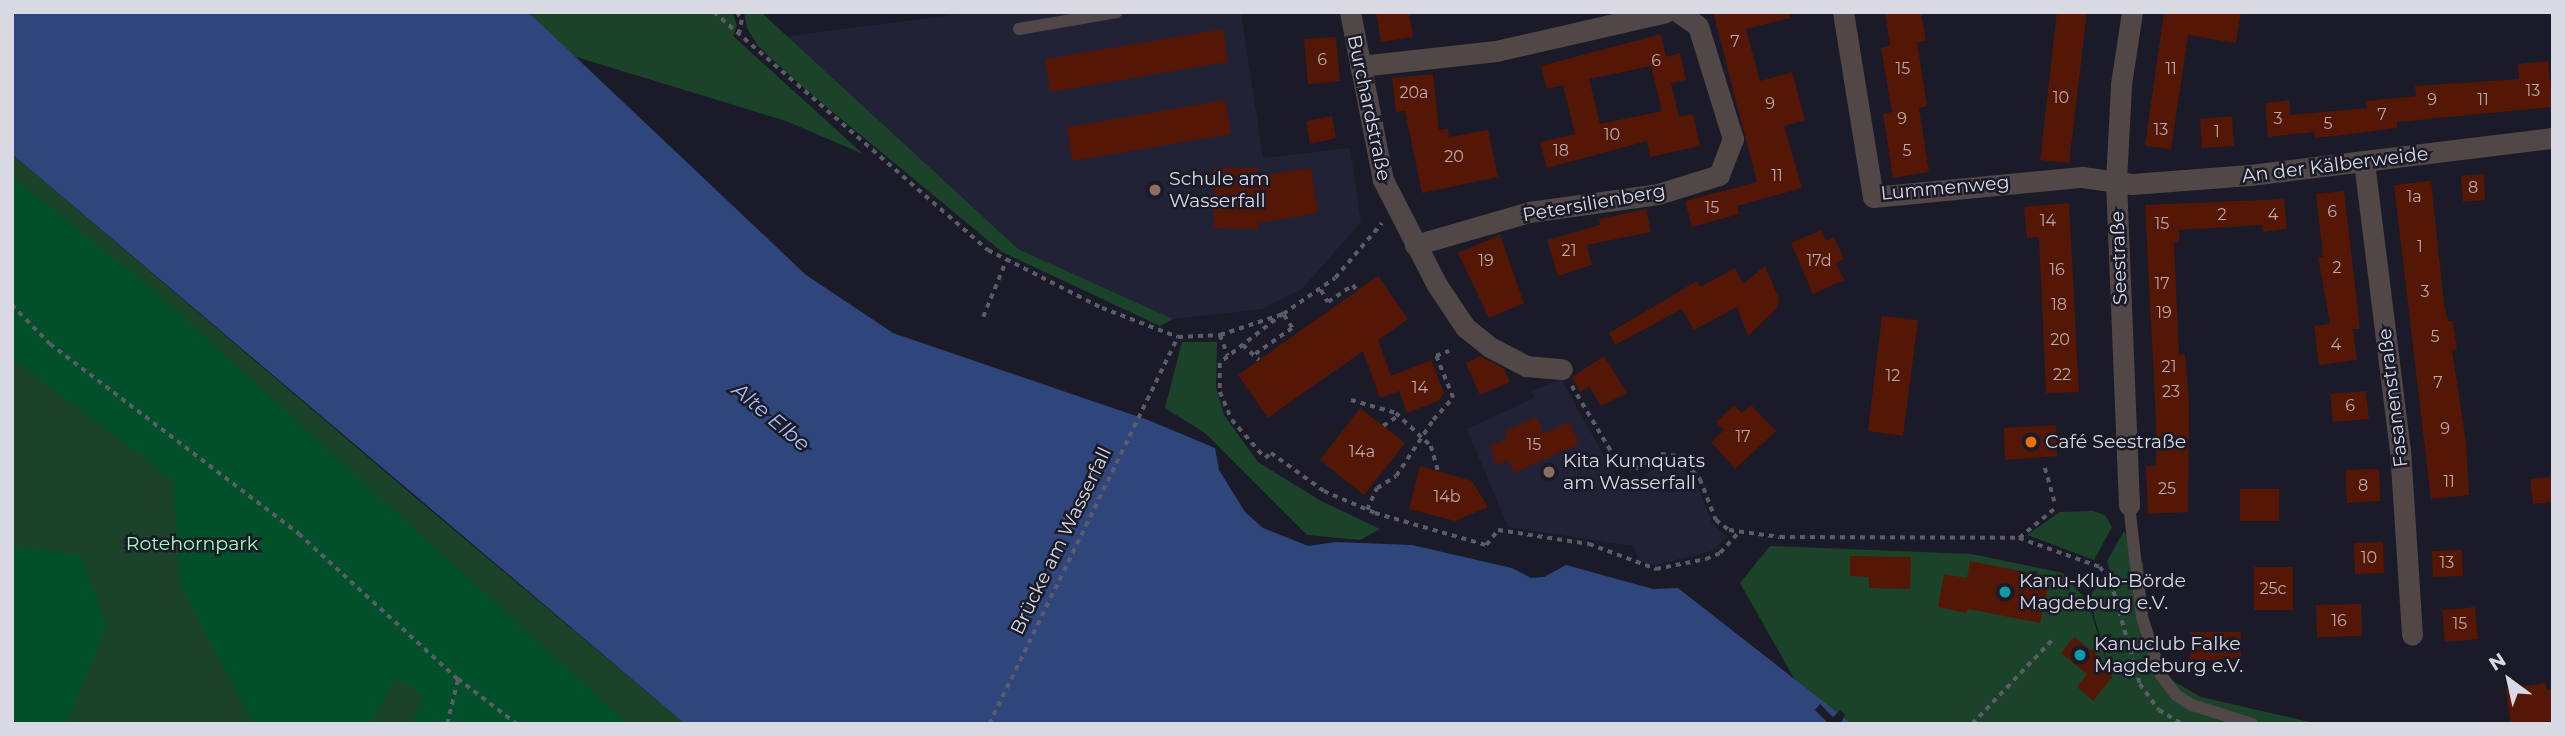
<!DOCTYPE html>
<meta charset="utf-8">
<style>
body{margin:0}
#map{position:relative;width:2565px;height:736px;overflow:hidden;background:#1a1a28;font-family:Montserrat,sans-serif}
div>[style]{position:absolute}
.built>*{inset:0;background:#212236}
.green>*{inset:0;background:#1b432a}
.forest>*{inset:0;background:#015029}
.water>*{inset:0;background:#2f467c}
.pier>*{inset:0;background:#1a1a28}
.building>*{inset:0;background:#541706}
.path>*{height:3.5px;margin-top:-1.75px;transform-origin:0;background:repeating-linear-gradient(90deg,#5c5c69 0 5px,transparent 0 10px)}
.lane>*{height:12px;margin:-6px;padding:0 6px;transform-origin:6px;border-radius:6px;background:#504746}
.street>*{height:21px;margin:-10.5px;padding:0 10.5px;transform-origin:10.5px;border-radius:10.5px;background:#504746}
.dots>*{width:19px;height:19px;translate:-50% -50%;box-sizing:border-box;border:4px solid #1a1a28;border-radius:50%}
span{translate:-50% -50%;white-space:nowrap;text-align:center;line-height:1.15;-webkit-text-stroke:5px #1a1a28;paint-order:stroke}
.number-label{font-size:16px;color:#b7a8ac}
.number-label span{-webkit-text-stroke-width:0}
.street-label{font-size:19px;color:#d8d9e3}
.poi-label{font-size:19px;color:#d8d9e3}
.left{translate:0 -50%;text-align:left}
.park-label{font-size:19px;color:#9cfabc}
.water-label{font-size:21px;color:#a8bff0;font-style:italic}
.frame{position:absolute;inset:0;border:14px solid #d8d9e3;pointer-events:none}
.north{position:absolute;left:2474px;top:645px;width:70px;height:70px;-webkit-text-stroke:5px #1a1a28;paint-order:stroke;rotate:327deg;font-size:19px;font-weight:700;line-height:28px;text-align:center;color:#d8d9e3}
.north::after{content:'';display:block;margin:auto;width:24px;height:32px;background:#d8d9e3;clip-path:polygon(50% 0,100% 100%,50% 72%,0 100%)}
</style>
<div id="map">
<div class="built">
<div style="clip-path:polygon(974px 12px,1241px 12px,1263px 158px,1350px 148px,1361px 222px,1302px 289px,1262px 309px,1173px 319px,1018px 249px,783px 37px)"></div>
<div style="clip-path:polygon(1561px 379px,1623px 490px,1662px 462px,1677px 462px,1696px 482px,1712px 523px,1727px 537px,1712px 551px,1656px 565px,1639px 561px,1633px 546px,1508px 527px,1467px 429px,1534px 398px,1531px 391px)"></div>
</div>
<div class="green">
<div style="clip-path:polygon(528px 12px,732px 12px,737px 25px,733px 36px,863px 154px,786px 121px,573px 56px)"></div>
<div style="clip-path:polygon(744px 12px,761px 12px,1018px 249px,1173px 319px,1160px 326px,1002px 252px,805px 89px,758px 46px,747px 28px)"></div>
<div style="clip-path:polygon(12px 154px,423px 504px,685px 724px,12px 724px)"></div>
<div style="clip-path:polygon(1182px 342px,1217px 342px,1216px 387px,1224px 415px,1258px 462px,1321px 501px,1380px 529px,1360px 540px,1307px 535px,1205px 433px,1165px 408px)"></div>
<div style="clip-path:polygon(2093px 511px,2105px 515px,2112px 527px,2094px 560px,2027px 535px,2060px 512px)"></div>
<div style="clip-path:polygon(2124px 531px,2143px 563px,2149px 626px,2168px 678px,2201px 697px,2318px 724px,1820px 724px,1740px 583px,1770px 546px,1972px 554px,2063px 573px,2088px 602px,2114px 686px,2089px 598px,2101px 579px,2106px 586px,2114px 583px,2107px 561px)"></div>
</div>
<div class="forest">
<div style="clip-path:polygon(12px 177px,151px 288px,628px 724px,412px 724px,422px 695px,396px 678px,369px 724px,254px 724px,181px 586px,173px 480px,12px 358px)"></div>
<div style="clip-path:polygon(12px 546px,81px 555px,106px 626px,67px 724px,12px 724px)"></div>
</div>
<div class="water">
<div style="clip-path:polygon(12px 12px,528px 12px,806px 275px,893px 333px,1148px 420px,1215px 448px,1219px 470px,1245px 512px,1263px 528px,1308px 546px,1336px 542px,1412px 545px,1512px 568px,1531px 578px,1544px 577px,1566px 565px,1653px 589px,1678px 588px,1852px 724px,685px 724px,12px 154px)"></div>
</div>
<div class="pier">
<div style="clip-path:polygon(1820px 704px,1833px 717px,1840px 710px,1845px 714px,1841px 724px,1829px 724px,1815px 710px)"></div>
</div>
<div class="building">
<div style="clip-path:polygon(1376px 12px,1409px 12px,1413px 37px,1381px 42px)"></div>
<div style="clip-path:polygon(1713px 12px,1789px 12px,1790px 18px,1746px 29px,1760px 81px,1792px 72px,1805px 120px,1784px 126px,1802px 188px,1737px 206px,1739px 214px,1692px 227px,1685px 201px,1757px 182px)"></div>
<div style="clip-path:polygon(1885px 12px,1921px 12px,1926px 41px,1917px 42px,1927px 106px,1919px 108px,1929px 172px,1893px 178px,1883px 114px,1892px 112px,1881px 48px,1890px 46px)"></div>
<div style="clip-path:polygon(2057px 12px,2087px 12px,2069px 163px,2040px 160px)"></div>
<div style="clip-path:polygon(2164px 12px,2241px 12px,2236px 43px,2188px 35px,2171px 149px,2145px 146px)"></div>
<div style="clip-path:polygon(1223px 29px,1228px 62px,1050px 92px,1045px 59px)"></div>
<div style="clip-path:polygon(evenodd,1661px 34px,1666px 57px,1680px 53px,1686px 80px,1671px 83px,1679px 117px,1693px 114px,1700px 146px,1650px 157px,1647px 141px,1547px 168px,1540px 142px,1575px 134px,1563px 85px,1547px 89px,1541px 66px,1661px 34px,1651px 66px,1662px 111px,1600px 124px,1589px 79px,1651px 66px)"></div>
<div style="clip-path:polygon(1336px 37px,1340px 81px,1308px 84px,1304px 39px)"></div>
<div style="clip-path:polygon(2548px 61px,2553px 107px,2397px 122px,2397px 128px,2344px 135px,2315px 138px,2314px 132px,2268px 137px,2265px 103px,2289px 100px,2290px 115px,2367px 108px,2366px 101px,2416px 96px,2415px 86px,2519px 79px,2518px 64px)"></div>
<div style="clip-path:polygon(1433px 74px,1439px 130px,1448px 129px,1449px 137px,1488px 130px,1498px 177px,1422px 193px,1405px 111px,1396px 112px,1392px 78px)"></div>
<div style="clip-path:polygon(1225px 100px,1231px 134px,1072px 161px,1067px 127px)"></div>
<div style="clip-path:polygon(1332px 116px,1336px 138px,1310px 144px,1306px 121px)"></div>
<div style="clip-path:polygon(2232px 116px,2234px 146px,2202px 148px,2200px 119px)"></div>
<div style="clip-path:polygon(1214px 168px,1258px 168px,1258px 176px,1311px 168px,1318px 213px,1258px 223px,1258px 229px,1214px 228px)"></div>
<div style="clip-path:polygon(2484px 174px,2485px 200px,2463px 202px,2461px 176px)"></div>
<div style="clip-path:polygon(2431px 181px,2444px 303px,2448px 321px,2453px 321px,2457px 349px,2452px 350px,2466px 442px,2469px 495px,2431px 499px,2394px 185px)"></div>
<div style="clip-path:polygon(2344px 191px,2360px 329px,2353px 329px,2357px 360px,2319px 365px,2314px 326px,2330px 324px,2318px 257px,2323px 257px,2316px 194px)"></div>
<div style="clip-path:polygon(2284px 199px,2287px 229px,2263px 232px,2262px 225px,2179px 230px,2179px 242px,2174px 243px,2179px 355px,2185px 354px,2189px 402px,2188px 512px,2148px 514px,2146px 466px,2156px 466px,2156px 421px,2145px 205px)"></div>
<div style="clip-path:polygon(2069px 203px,2079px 392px,2046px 393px,2039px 237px,2027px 238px,2024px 207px)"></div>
<div style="clip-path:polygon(1646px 209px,1651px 232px,1587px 245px,1592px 265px,1558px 276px,1547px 240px,1600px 225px,1599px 219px)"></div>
<div style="clip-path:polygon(1822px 230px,1826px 241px,1834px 237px,1844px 259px,1836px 263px,1844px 280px,1813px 294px,1791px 243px)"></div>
<div style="clip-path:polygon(1500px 235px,1524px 303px,1489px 318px,1458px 253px)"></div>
<div style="clip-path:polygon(1765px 266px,1779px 299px,1777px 308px,1748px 336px,1737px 307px,1694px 330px,1682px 309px,1615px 345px,1609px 333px,1697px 281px,1700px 287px,1735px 268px,1743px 284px)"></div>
<div style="clip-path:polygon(1378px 276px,1408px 319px,1378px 340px,1391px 376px,1431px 360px,1444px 393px,1438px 401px,1407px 413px,1399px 391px,1380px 398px,1363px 351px,1268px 418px,1238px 375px)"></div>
<div style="clip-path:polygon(1882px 316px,1918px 320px,1903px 436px,1868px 431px)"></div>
<div style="clip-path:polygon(1480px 356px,1504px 369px,1510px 382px,1480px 395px,1466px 363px)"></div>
<div style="clip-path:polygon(1604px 356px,1627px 393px,1601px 406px,1589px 386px,1580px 392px,1572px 377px)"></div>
<div style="clip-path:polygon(2366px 391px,2369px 419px,2333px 422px,2330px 394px)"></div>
<div style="clip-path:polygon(1734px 405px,1742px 413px,1751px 405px,1776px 431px,1735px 469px,1711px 442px,1724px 430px,1716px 422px)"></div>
<div style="clip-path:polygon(1360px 408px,1405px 443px,1364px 495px,1320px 460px)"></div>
<div style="clip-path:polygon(1536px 417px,1544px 433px,1569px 422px,1579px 444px,1514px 473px,1508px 460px,1497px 465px,1489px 446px,1508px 438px,1505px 431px)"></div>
<div style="clip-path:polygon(2056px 425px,2057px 456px,2005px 460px,2004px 428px)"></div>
<div style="clip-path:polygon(1420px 466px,1472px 481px,1488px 507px,1455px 521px,1409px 509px)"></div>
<div style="clip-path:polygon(2379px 469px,2380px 501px,2347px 503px,2345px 470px)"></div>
<div style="clip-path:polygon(2553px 477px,2553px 502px,2533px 504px,2530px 479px)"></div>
<div style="clip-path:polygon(2240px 489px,2279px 489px,2279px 521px,2240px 521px)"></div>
<div style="clip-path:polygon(2383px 542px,2384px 573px,2355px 574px,2354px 543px)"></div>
<div style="clip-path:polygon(2462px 550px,2463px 576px,2433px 577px,2432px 551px)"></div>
<div style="clip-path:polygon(1850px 556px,1911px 557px,1910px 589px,1869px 588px,1869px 577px,1850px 576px)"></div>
<div style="clip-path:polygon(1970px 561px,2050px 577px,2040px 623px,1968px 609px,1966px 613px,1938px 607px,1944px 574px,1967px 578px)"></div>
<div style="clip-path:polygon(2254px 567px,2293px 567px,2293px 610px,2254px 610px)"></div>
<div style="clip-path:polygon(2361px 604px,2362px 636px,2317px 637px,2316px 605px)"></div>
<div style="clip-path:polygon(2475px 607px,2478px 639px,2445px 642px,2442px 610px)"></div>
<div style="clip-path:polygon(2190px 632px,2241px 632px,2241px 658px,2190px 662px)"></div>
<div style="clip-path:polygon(2074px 637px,2100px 657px,2112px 677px,2093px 701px,2077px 687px,2087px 674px,2061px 653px)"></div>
<div style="clip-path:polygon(2546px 683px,2547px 690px,2553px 689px,2553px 721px,2511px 724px,2506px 689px)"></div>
</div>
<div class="path">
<div style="left:714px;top:12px;width:363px;rotate:41deg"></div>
<div style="left:988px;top:250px;width:128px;rotate:27deg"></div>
<div style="left:1102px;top:308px;width:81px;rotate:20.9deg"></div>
<div style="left:1178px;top:337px;width:42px;rotate:-2.7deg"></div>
<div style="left:1220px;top:335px;width:66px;rotate:-18.4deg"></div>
<div style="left:1283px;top:314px;width:63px;rotate:-34.7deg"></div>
<div style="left:1335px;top:278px;width:72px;rotate:-49.5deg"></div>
<div style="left:737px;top:12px;width:9px;rotate:58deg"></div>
<div style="left:742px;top:20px;width:16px;rotate:101deg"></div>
<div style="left:1321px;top:290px;width:14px;rotate:60deg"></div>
<div style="left:1328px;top:302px;width:30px;rotate:-34deg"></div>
<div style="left:1353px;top:285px;width:7px;rotate:56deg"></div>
<div style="left:12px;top:305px;width:54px;rotate:45.7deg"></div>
<div style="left:50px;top:344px;width:313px;rotate:37.3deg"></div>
<div style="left:299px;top:534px;width:215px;rotate:42.4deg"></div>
<div style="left:458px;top:679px;width:74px;rotate:37.3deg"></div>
<div style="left:983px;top:317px;width:61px;rotate:-67.7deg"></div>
<div style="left:1220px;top:335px;width:22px;rotate:69deg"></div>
<div style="left:1243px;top:345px;width:22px;rotate:43deg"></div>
<div style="left:1255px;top:354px;width:45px;rotate:-35.1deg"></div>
<div style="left:1292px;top:328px;width:17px;rotate:-123deg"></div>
<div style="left:1283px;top:314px;width:80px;rotate:142.1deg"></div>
<div style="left:1220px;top:363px;width:29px;rotate:90deg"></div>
<div style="left:1220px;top:392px;width:30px;rotate:67deg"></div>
<div style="left:1232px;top:420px;width:50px;rotate:49deg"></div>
<div style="left:1265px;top:458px;width:8px;rotate:-40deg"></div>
<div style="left:1271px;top:453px;width:65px;rotate:35.6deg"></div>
<div style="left:1324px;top:491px;width:56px;rotate:23.3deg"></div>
<div style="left:1375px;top:513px;width:116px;rotate:16.1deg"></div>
<div style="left:1486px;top:545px;width:19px;rotate:-51deg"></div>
<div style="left:1498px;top:530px;width:92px;rotate:8.7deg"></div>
<div style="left:1589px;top:544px;width:72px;rotate:20.5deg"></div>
<div style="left:1656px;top:569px;width:51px;rotate:-11.3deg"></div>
<div style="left:1706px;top:559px;width:15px;rotate:-23deg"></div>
<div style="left:1720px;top:553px;width:27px;rotate:-48deg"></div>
<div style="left:1572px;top:386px;width:90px;rotate:59.1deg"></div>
<div style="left:1618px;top:463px;width:18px;rotate:19deg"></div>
<div style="left:1635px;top:469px;width:30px;rotate:-30deg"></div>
<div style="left:1661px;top:454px;width:17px;rotate:7deg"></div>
<div style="left:1678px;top:456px;width:32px;rotate:46deg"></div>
<div style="left:1700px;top:479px;width:44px;rotate:68.7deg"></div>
<div style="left:1716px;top:520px;width:16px;rotate:38deg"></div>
<div style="left:1729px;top:530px;width:51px;rotate:7.8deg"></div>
<div style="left:1780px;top:537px;width:239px;rotate:0.2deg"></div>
<div style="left:2019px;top:538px;width:86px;rotate:19.7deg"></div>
<div style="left:2100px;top:567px;width:19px;rotate:54deg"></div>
<div style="left:2111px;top:582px;width:106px;rotate:74.1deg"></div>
<div style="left:2140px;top:684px;width:32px;rotate:54deg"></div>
<div style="left:2159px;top:710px;width:27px;rotate:31deg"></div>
<div style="left:1351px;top:400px;width:47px;rotate:16.1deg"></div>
<div style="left:1396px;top:413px;width:48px;rotate:43.3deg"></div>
<div style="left:1431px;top:446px;width:26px;rotate:74deg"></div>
<div style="left:1383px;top:426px;width:18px;rotate:-34deg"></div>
<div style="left:2045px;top:468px;width:35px;rotate:74deg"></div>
<div style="left:1367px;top:510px;width:24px;rotate:-66deg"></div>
<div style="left:1377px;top:488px;width:22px;rotate:-32deg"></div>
<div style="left:1396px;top:476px;width:67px;rotate:-56.5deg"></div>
<div style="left:1433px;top:420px;width:30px;rotate:-48deg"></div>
<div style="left:1453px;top:398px;width:45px;rotate:-112deg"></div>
<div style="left:1436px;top:356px;width:14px;rotate:-21deg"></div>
<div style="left:2019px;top:538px;width:45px;rotate:-39.6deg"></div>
<div style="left:447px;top:724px;width:46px;rotate:-76.3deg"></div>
<div style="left:989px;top:724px;width:431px;rotate:-64deg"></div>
<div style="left:1972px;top:724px;width:119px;rotate:-46.4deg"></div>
</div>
<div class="lane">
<div style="left:1019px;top:29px;width:99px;rotate:-9.8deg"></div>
<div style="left:2129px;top:505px;width:113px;rotate:83.4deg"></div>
<div style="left:2142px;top:617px;width:61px;rotate:71.9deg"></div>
<div style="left:2161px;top:675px;width:25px;rotate:53deg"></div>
<div style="left:2176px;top:695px;width:19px;rotate:32deg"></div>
<div style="left:2192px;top:705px;width:63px;rotate:17.6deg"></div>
</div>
<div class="street">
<div style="left:1350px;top:12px;width:171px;rotate:78.9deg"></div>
<div style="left:1383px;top:180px;width:118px;rotate:62.8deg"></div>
<div style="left:1437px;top:285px;width:50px;rotate:56.3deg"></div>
<div style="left:1465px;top:327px;width:32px;rotate:39deg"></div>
<div style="left:1490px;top:347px;width:41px;rotate:27.8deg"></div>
<div style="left:1526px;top:366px;width:36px;rotate:5deg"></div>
<div style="left:1843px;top:12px;width:187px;rotate:80.8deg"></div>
<div style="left:1873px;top:197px;width:210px;rotate:-5.5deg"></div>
<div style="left:2082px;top:177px;width:50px;rotate:8deg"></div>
<div style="left:2132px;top:184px;width:118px;rotate:-4.4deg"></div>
<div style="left:2250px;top:175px;width:305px;rotate:-7deg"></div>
<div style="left:1360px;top:66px;width:137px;rotate:-6.3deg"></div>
<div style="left:1496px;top:51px;width:174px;rotate:-12.9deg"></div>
<div style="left:2364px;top:162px;width:289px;rotate:82.9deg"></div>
<div style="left:2400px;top:449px;width:186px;rotate:86.3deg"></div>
<div style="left:1415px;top:245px;width:119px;rotate:-16.1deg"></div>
<div style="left:1529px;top:212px;width:130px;rotate:-7.9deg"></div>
<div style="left:1658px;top:194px;width:64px;rotate:-17.3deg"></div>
<div style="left:1719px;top:175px;width:39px;rotate:-69deg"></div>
<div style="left:1733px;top:139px;width:118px;rotate:-107.2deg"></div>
<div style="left:1698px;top:26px;width:24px;rotate:-145deg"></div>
<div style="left:2129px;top:505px;width:324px;rotate:-92.3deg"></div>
<div style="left:2116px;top:181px;width:97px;rotate:-87deg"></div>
<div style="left:2121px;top:84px;width:73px;rotate:-81.3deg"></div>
</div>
<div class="dots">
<div style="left:1155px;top:190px;background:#8d6e63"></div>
<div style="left:2031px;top:442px;background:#e8710a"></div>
<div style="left:1549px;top:472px;background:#8d6e63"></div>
<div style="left:2005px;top:592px;background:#0f9aa8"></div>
<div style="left:2080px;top:655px;background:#0f9aa8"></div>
</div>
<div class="number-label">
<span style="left:1735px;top:42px">7</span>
<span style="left:1322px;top:60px">6</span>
<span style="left:1656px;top:61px">6</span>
<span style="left:1903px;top:69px">15</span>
<span style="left:2171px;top:69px">11</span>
<span style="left:2533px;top:91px">13</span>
<span style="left:1414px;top:93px">20a</span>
<span style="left:2061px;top:98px">10</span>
<span style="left:2432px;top:100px">9</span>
<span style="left:2483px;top:100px">11</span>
<span style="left:1770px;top:104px">9</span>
<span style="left:2382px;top:115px">7</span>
<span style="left:1902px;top:119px">9</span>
<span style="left:2278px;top:119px">3</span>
<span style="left:2328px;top:124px">5</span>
<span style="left:2161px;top:130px">13</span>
<span style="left:2217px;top:132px">1</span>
<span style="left:1612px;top:135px">10</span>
<span style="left:1561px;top:151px">18</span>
<span style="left:1907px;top:151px">5</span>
<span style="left:1454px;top:157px">20</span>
<span style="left:1777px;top:176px">11</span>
<span style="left:2473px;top:188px">8</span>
<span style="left:2414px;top:197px">1a</span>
<span style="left:1712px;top:208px">15</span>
<span style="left:2332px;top:212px">6</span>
<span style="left:2222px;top:215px">2</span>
<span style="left:2273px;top:215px">4</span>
<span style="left:2048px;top:221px">14</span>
<span style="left:2162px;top:224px">15</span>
<span style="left:2420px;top:247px">1</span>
<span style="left:1569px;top:251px">21</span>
<span style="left:1486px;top:261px">19</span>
<span style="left:1819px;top:261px">17d</span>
<span style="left:2337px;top:268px">2</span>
<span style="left:2057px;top:270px">16</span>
<span style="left:2162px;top:284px">17</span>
<span style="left:2425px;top:292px">3</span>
<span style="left:2059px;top:305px">18</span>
<span style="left:2164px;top:313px">19</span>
<span style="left:2435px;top:337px">5</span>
<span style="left:2060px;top:340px">20</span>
<span style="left:2336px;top:345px">4</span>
<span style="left:2169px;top:367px">21</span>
<span style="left:2062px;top:375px">22</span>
<span style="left:1893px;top:376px">12</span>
<span style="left:2438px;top:383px">7</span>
<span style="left:1420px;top:388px">14</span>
<span style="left:2171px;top:392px">23</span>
<span style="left:2350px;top:406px">6</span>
<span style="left:2445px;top:429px">9</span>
<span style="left:1743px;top:437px">17</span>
<span style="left:1534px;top:445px">15</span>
<span style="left:1362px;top:452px">14a</span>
<span style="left:2449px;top:482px">11</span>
<span style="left:2363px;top:486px">8</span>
<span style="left:2167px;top:489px">25</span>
<span style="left:1447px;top:497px">14b</span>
<span style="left:2369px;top:558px">10</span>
<span style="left:2447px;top:563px">13</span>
<span style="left:2273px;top:589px">25c</span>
<span style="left:2339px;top:621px">16</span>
<span style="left:2460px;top:624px">15</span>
</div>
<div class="street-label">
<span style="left:1369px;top:108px;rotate:78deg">Burchardstraße</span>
<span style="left:2335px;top:165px;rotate:-7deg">An der Kälberweide</span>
<span style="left:1945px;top:188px;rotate:-5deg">Lummenweg</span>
<span style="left:1594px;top:203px;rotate:-10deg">Petersilienberg</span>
<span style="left:2119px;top:258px;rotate:-92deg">Seestraße</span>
<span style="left:2393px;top:398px;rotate:-97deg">Fasanenstraße</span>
<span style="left:1061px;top:541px;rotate:-64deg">Brücke am Wasserfall</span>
</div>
<div class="poi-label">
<span class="left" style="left:1169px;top:190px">Schule am<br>Wasserfall</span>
<span class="left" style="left:2045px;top:442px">Café Seestraße</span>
<span class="left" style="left:1563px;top:472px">Kita Kumquats<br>am Wasserfall</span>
<span class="left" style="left:2019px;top:592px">Kanu-Klub-Börde<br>Magdeburg e.V.</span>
<span class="left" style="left:2094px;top:655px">Kanuclub Falke<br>Magdeburg e.V.</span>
</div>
<div class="park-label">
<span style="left:192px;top:544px">Rotehornpark</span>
</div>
<div class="water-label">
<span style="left:771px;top:417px;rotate:40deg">Alte Elbe</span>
</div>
<div class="frame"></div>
<div class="north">N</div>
</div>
